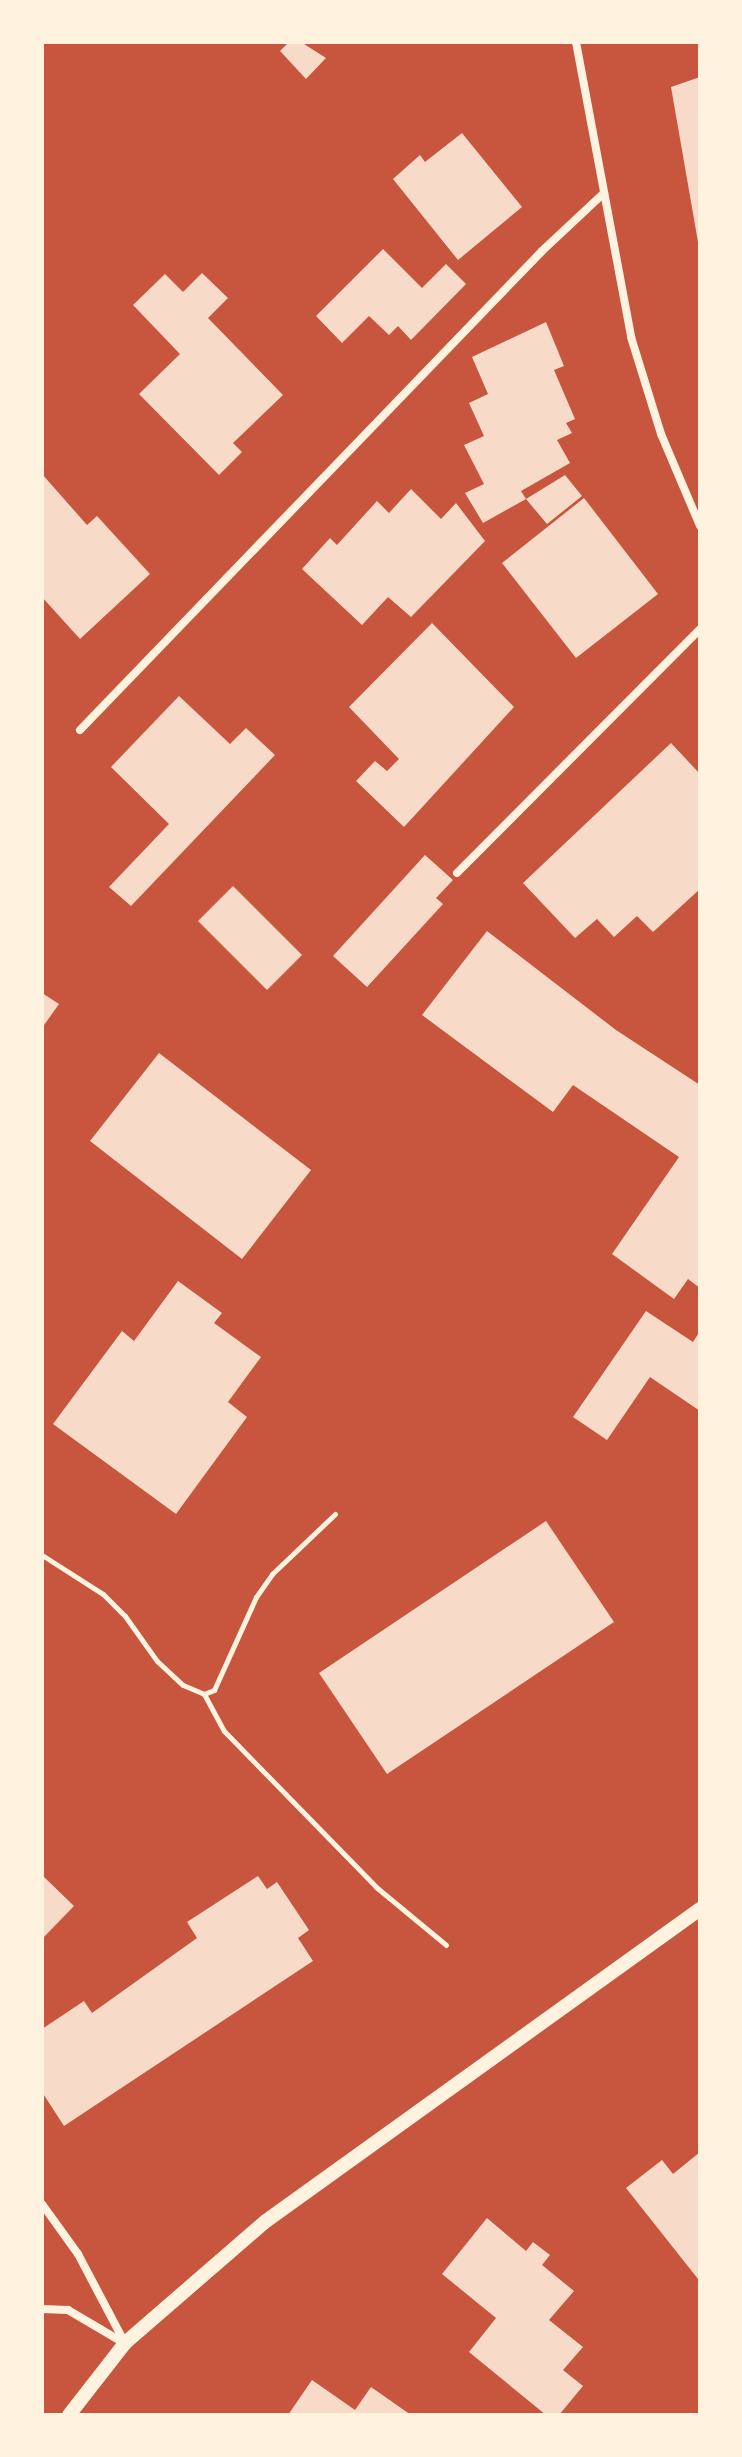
<!DOCTYPE html>
<style>
body{margin:0}
#map{position:relative;width:742px;height:2457px;overflow:hidden;background:#c8553d;font-family:Figtree,sans-serif}
div>[style]{position:absolute}
.building>*{inset:0;background:#f7dbc8}
.path>*{height:5px;margin:-2.5px;padding:0 2.5px;transform-origin:2.5px;border-radius:2.5px;background:#fff3e0}
.minor>*{height:8px;margin:-4px;padding:0 4px;transform-origin:4px;border-radius:4px;background:#fff3e0}
.tertiary>*{height:14px;margin:-7px;padding:0 7px;transform-origin:7px;border-radius:7px;background:#fff3e0}
span{translate:-50% -50%;white-space:nowrap;text-align:center;line-height:1.15;-webkit-text-stroke:7px #fff3e0;paint-order:stroke}
.frame{position:absolute;inset:0;border:44px solid #fff3e0;pointer-events:none}
</style>
<div id="map">
<div class="building">
<div style="clip-path:polygon(289px 42px,301px 42px,326px 58px,306px 79px,280px 51px)"></div>
<div style="clip-path:polygon(700px 77px,700px 242px,698px 242px,671px 87px)"></div>
<div style="clip-path:polygon(462px 133px,522px 207px,458px 260px,393px 179px,420px 155px,425px 162px)"></div>
<div style="clip-path:polygon(383px 249px,422px 288px,446px 264px,466px 284px,411px 340px,398px 326px,389px 335px,369px 316px,342px 343px,316px 316px)"></div>
<div style="clip-path:polygon(202px 273px,228px 298px,208px 318px,283px 395px,233px 443px,242px 452px,219px 475px,139px 394px,180px 354px,133px 305px,165px 274px,183px 292px)"></div>
<div style="clip-path:polygon(546px 322px,564px 366px,554px 370px,575px 419px,566px 423px,572px 433px,557px 440px,570px 463px,521px 491px,526px 499px,565px 475px,582px 496px,547px 524px,526px 499px,483px 523px,465px 493px,484px 484px,464px 445px,484px 436px,469px 403px,488px 394px,472px 357px)"></div>
<div style="clip-path:polygon(42px 474px,87px 525px,97px 516px,150px 574px,80px 639px,42px 597px)"></div>
<div style="clip-path:polygon(411px 489px,441px 519px,456px 503px,485px 541px,411px 617px,388px 597px,362px 625px,302px 569px,330px 538px,337px 545px,377px 501px,389px 513px)"></div>
<div style="clip-path:polygon(584px 498px,658px 594px,576px 658px,502px 563px)"></div>
<div style="clip-path:polygon(432px 623px,514px 707px,404px 827px,356px 781px,375px 761px,387px 771px,399px 759px,349px 707px)"></div>
<div style="clip-path:polygon(179px 696px,230px 744px,246px 728px,275px 755px,131px 906px,109px 887px,169px 824px,111px 767px)"></div>
<div style="clip-path:polygon(671px 743px,700px 774px,700px 889px,653px 932px,637px 916px,614px 937px,597px 919px,575px 938px,523px 883px)"></div>
<div style="clip-path:polygon(425px 855px,453px 880px,436px 898px,443px 904px,367px 987px,333px 956px)"></div>
<div style="clip-path:polygon(233px 886px,302px 955px,267px 990px,198px 921px)"></div>
<div style="clip-path:polygon(487px 931px,616px 1030px,700px 1085px,700px 1288px,688px 1279px,674px 1299px,612px 1254px,679px 1157px,573px 1085px,553px 1112px,422px 1015px)"></div>
<div style="clip-path:polygon(42px 993px,59px 1004px,42px 1028px)"></div>
<div style="clip-path:polygon(159px 1053px,311px 1170px,242px 1259px,90px 1141px)"></div>
<div style="clip-path:polygon(178px 1281px,222px 1313px,214px 1323px,261px 1357px,228px 1402px,247px 1417px,176px 1514px,53px 1424px,122px 1331px,134px 1341px)"></div>
<div style="clip-path:polygon(646px 1311px,693px 1342px,700px 1331px,700px 1411px,650px 1377px,607px 1440px,573px 1417px)"></div>
<div style="clip-path:polygon(546px 1521px,614px 1622px,387px 1774px,319px 1673px)"></div>
<div style="clip-path:polygon(42px 1875px,74px 1906px,42px 1939px)"></div>
<div style="clip-path:polygon(258px 1876px,267px 1889px,277px 1882px,309px 1930px,298px 1938px,313px 1961px,64px 2126px,42px 2092px,42px 2029px,84px 2001px,92px 2013px,197px 1938px,187px 1922px)"></div>
<div style="clip-path:polygon(700px 2152px,700px 2278px,698px 2279px,626px 2188px,662px 2160px,673px 2174px)"></div>
<div style="clip-path:polygon(487px 2218px,526px 2251px,533px 2242px,550px 2255px,542px 2265px,574px 2291px,549px 2320px,583px 2347px,563px 2370px,583px 2386px,559px 2415px,546px 2415px,469px 2352px,496px 2318px,442px 2274px)"></div>
<div style="clip-path:polygon(312px 2380px,355px 2410px,371px 2387px,411px 2415px,288px 2415px)"></div>
</div>
<div class="path">
<div style="left:42px;top:1555px;width:72px;rotate:32.6deg"></div>
<div style="left:103px;top:1594px;width:31px;rotate:45deg"></div>
<div style="left:125px;top:1616px;width:55px;rotate:54.6deg"></div>
<div style="left:157px;top:1661px;width:35px;rotate:43deg"></div>
<div style="left:183px;top:1685px;width:23px;rotate:23deg"></div>
<div style="left:204px;top:1694px;width:11px;rotate:-22deg"></div>
<div style="left:214px;top:1690px;width:102px;rotate:-65.7deg"></div>
<div style="left:256px;top:1597px;width:28px;rotate:-55deg"></div>
<div style="left:272px;top:1574px;width:87px;rotate:-43.6deg"></div>
<div style="left:204px;top:1694px;width:42px;rotate:61.6deg"></div>
<div style="left:224px;top:1731px;width:218px;rotate:45.7deg"></div>
<div style="left:376px;top:1887px;width:91px;rotate:39.6deg"></div>
</div>
<div class="minor">
<div style="left:576px;top:42px;width:300px;rotate:79.4deg"></div>
<div style="left:631px;top:337px;width:102px;rotate:72.8deg"></div>
<div style="left:661px;top:434px;width:100px;rotate:67deg"></div>
<div style="left:80px;top:730px;width:665px;rotate:-46.03deg"></div>
<div style="left:542px;top:251px;width:85px;rotate:-43.1deg"></div>
<div style="left:457px;top:873px;width:344px;rotate:-45.1deg"></div>
<div style="left:42px;top:2204px;width:62px;rotate:54.2deg"></div>
<div style="left:78px;top:2254px;width:101px;rotate:62.2deg"></div>
<div style="left:42px;top:2309px;width:26px;rotate:2deg"></div>
<div style="left:68px;top:2310px;width:65px;rotate:30.5deg"></div>
</div>
<div class="tertiary">
<div style="left:69px;top:2415px;width:91px;rotate:-52.1deg"></div>
<div style="left:125px;top:2343px;width:186px;rotate:-40.9deg"></div>
<div style="left:266px;top:2221px;width:535px;rotate:-35.71deg"></div>
</div>
<div class="frame"></div>
</div>
